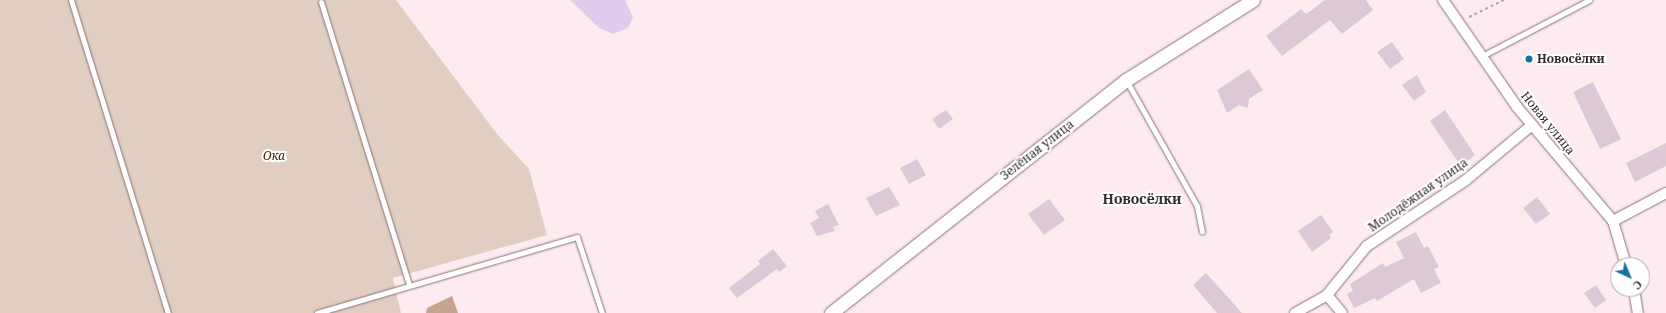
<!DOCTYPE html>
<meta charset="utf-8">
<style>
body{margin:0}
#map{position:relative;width:1666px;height:313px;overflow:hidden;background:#feebef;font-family:"Noto Serif",serif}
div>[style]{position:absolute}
.green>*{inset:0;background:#e2cec1}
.forest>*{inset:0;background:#c5a48f}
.water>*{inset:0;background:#e0ccec}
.building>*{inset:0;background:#dcc9d5}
.path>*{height:2px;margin-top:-1px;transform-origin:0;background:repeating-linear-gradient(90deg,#b7a7aa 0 3px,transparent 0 6px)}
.roads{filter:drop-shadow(0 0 1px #887377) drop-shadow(0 0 1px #887377)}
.service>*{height:5px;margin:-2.5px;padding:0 2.5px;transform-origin:2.5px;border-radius:2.5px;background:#fff}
.minor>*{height:10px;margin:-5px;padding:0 5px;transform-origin:5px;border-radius:5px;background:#fff}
.tertiary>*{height:13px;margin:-6.5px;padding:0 6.5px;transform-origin:6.5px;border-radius:6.5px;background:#fff}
.dots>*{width:11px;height:11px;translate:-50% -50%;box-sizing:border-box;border:2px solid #fefefe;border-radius:50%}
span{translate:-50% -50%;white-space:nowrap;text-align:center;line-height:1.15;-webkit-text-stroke:4px #fefefe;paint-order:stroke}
.poi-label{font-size:12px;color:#342a2c;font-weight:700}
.left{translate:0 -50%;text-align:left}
.street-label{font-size:12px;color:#342a2c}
.park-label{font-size:12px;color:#432208;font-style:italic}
.quarter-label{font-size:14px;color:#342a2c;font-weight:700}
.north{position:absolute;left:1610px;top:257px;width:40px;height:40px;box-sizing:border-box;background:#fefefe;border:1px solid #ada9aa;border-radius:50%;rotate:136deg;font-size:11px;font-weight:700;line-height:16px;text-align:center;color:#342a2c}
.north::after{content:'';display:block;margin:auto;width:14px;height:18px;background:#1573a1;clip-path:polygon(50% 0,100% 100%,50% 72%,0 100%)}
</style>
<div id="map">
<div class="green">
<div style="clip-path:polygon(0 0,396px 0,497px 134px,529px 169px,547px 235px,393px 278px,401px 313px,0 313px)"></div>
</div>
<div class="forest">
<div style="clip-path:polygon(452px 296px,458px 313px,426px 313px,427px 308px)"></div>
</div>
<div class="water">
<div style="clip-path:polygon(570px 0,625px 0,633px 17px,628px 28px,613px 34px,599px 28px)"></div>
</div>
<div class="building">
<div style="clip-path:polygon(1325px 0,1366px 0,1373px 10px,1342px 34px,1330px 20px,1282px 56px,1266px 36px,1301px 9px,1306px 14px)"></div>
<div style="clip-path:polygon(1392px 42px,1404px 59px,1390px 69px,1377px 52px)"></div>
<div style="clip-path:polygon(1249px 69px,1263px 90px,1249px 99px,1248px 108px,1239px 105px,1227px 113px,1217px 90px)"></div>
<div style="clip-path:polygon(1417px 75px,1426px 92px,1414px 101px,1402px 85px)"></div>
<div style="clip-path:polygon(1593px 82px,1621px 139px,1600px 149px,1573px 92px)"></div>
<div style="clip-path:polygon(946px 110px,953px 119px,939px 129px,932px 119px)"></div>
<div style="clip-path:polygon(1445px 110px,1475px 155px,1461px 166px,1430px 121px)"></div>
<div style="clip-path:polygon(1666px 143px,1666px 166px,1635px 182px,1626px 163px)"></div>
<div style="clip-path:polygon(917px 159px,926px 175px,909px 184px,900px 168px)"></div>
<div style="clip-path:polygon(889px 187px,900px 205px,876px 216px,866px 198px)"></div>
<div style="clip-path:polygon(1537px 197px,1550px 214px,1536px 224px,1523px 208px)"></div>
<div style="clip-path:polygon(1049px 199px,1065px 220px,1044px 235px,1028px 214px)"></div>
<div style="clip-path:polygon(828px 204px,839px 225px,833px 227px,835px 231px,817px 236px,810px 223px,819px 218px,815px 211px)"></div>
<div style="clip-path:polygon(1321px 215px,1333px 232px,1329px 235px,1331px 238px,1312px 252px,1298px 231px)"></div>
<div style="clip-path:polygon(1416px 232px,1424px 248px,1428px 246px,1439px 267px,1434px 269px,1441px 283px,1421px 293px,1414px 279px,1377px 301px,1375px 298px,1354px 308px,1347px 294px,1353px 291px,1350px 284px,1383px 263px,1385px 267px,1404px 258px,1396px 242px)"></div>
<div style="clip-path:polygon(773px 249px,787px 266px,779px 272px,777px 269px,737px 298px,729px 288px,760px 264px,758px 261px)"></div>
<div style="clip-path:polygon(1206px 273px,1242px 313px,1217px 313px,1193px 285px)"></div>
<div style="clip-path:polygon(1596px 285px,1606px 300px,1595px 308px,1584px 293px)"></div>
</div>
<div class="path">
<div style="left:1469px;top:17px;width:39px;rotate:-26deg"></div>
</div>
<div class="roads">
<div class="service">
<div style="left:71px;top:0;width:328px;rotate:72.8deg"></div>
<div style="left:321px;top:2px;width:295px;rotate:72.7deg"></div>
<div style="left:1482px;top:56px;width:121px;rotate:-27.6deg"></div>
<div style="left:1126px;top:80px;width:145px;rotate:60.6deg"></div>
<div style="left:1197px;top:206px;width:26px;rotate:79deg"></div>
<div style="left:317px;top:313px;width:271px;rotate:-16.3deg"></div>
<div style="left:577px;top:237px;width:80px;rotate:71.8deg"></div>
</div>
<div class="minor">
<div style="left:1443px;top:0;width:130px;rotate:55.3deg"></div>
<div style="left:1517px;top:107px;width:149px;rotate:49.9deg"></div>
<div style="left:1613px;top:221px;width:46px;rotate:73.5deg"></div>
<div style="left:1613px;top:221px;width:60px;rotate:-27.8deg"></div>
<div style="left:1634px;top:289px;width:24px;rotate:81deg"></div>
<div style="left:1327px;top:295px;width:23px;rotate:50deg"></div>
<div style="left:1295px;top:313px;width:37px;rotate:-29deg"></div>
<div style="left:1327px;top:295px;width:63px;rotate:-50.8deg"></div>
<div style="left:1367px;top:246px;width:119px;rotate:-33.7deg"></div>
<div style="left:1466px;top:180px;width:86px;rotate:-39.8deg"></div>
</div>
<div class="tertiary">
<div style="left:831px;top:313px;width:376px;rotate:-38.3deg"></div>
<div style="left:1126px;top:80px;width:150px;rotate:-32.2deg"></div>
</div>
</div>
<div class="dots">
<div style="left:1529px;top:59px;background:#1573a1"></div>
</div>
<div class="poi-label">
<span class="left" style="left:1537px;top:59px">Новосёлки</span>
</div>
<div class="street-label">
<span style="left:1548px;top:123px;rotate:51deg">Новая улица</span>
<span style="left:1037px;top:150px;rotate:-38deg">Зелёная улица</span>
<span style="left:1418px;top:195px;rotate:-35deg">Молодёжная улица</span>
</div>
<div class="park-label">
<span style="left:274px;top:156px">Ока</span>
</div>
<div class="quarter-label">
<span style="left:1142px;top:199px">Новосёлки</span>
</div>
<div class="north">С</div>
</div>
